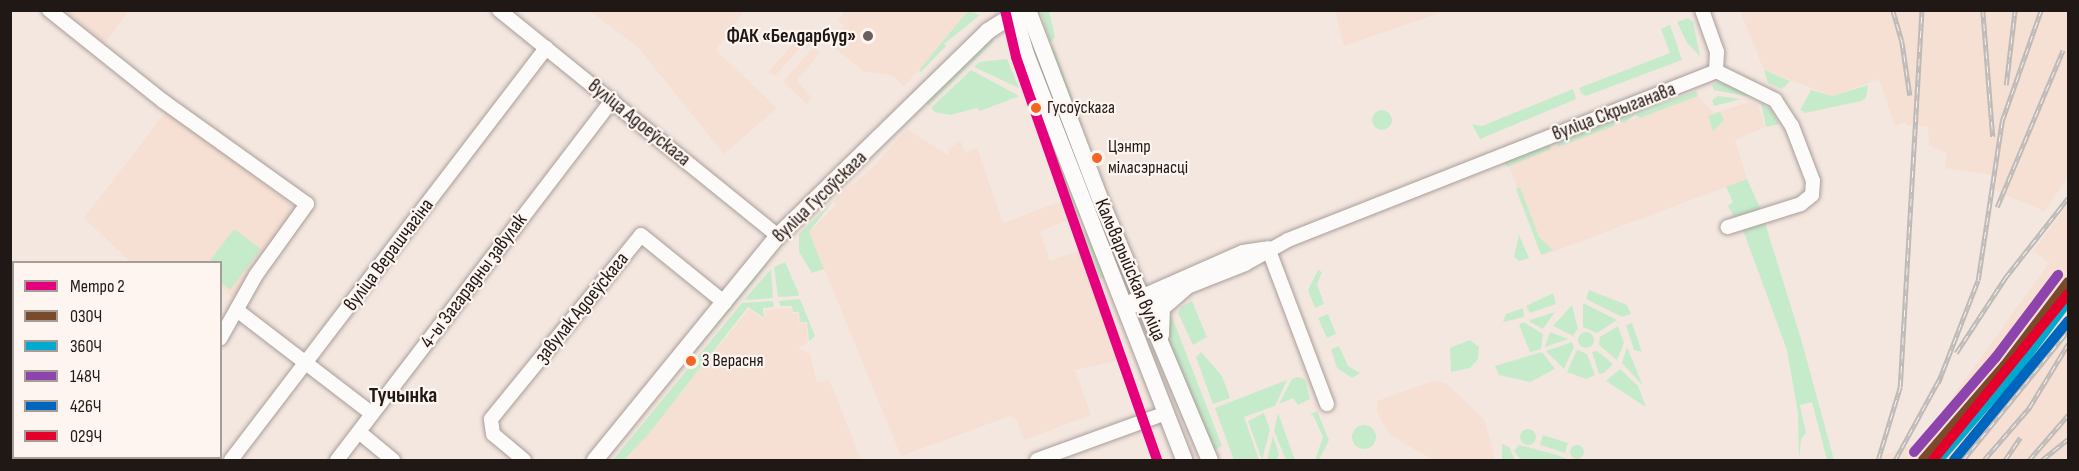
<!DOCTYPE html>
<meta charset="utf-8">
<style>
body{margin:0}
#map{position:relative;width:2079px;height:471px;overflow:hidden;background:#f4e7e0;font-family:"Sofia Sans Condensed",sans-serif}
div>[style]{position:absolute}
.built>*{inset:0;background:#f6dfd3}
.green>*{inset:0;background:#c6ebcb}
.round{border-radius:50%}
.water>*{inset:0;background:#8ca7d2}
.roads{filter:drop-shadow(0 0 2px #a89e99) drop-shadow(0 0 2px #a89e99)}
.minor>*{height:14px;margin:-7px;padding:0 7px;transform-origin:7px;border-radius:7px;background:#fdfbfa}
.major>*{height:16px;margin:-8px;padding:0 8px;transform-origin:8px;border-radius:8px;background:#fdfbfa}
.rail>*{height:4.5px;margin-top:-2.25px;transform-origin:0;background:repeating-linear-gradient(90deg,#fef5f0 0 7px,#bdbab8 0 14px);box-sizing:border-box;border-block:2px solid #bdbab8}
.rail-1>*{height:10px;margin:-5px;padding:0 5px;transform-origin:5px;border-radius:5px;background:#7a4b2a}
.rail-2>*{height:10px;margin:-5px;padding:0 5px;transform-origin:5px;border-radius:5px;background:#00a9ce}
.rail-3>*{height:10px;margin:-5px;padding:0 5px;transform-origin:5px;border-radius:5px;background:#8e44ad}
.rail-4>*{height:10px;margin:-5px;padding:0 5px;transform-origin:5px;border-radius:5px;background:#0065bd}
.rail-5>*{height:10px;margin:-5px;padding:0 5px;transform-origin:5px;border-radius:5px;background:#e4002b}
.metro-1>*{height:10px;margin:-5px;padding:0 5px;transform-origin:5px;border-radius:5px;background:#e5007d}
.dots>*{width:16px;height:16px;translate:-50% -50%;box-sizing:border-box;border:3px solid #fef5f0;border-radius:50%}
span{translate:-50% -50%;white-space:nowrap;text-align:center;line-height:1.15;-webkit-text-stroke:4.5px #fef5f0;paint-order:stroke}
.bus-label{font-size:18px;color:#201814}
.left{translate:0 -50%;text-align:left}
.poi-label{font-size:20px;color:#201814;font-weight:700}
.right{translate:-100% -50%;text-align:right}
.street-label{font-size:20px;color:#201814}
.quarter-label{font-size:22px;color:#201814;font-weight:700}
.frame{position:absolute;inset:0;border:12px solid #201814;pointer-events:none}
.legend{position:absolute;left:12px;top:261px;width:210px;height:198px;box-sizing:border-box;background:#fef5f0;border:2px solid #a59d98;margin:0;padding:8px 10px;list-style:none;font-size:18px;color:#201814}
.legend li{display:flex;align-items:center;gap:12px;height:30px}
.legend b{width:30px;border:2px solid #a59d98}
</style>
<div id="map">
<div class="built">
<div style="clip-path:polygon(65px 11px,129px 11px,105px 43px)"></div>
<div style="clip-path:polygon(590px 11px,744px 11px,716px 50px,777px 108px,724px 154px,638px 47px)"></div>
<div style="clip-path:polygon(845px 11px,968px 11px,952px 34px,904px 86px,891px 75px,865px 72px,831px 45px,844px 26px,838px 21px)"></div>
<div style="clip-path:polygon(1335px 11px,1335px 10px,1445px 11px,1344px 46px)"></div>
<div style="clip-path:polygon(1740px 11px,2068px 11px,2068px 178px,2044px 211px,1996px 191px,1997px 176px,1945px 168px,1947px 153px,1929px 146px,1928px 126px,1906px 125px,1906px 122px,1895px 126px,1879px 79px,1833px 96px,1764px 70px)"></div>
<div style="clip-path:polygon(801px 35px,811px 44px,807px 49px,802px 46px,775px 76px,769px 71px)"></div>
<div style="clip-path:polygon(814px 47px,820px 53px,797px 80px,812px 98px,807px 104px,783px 82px)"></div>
<div style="clip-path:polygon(1698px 96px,1714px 113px,1750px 102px,1758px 105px,1765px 127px,1735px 140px,1747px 179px,1544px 255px,1508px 164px)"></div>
<div style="clip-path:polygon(167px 110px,297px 209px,233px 298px,221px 287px,220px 262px,131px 262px,84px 218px)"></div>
<div style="clip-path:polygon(907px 129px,949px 156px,948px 150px,960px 140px,965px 153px,977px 148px,1003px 223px,1062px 201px,1069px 220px,1040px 231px,1050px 261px,1081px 250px,1121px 360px,1075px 370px,1091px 415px,1024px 440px,1016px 419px,1010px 416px,901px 456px,809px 232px,835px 206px,834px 200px,873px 167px)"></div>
<div style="clip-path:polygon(2068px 204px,2068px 460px,1872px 460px,1920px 442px,2049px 263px,2052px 265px,2033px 251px)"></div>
<div style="clip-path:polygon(791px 308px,792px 314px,798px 313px,799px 323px,806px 323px,808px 343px,798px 348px,810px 354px,817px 383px,829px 379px,861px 460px,626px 460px,749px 309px,764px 320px,765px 310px)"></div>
<div style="clip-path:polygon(1433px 381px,1446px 383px,1485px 421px,1495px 460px,1433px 460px,1390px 435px,1377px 412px,1377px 401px)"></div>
</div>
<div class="green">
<div style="clip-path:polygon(968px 11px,980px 15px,944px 44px,946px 46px,921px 72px,919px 70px)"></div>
<div style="clip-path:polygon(1041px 11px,1049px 11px,1055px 37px,1050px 43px)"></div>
<div style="clip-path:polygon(1688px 18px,1693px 22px,1700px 56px,1687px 43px,1677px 22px)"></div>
<div style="clip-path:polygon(1670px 25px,1682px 60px,1586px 96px,1582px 94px,1579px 88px,1670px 53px,1661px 29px)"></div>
<div style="clip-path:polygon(993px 37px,993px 42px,929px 105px,925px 101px)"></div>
<div style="clip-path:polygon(1053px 46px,1081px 121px,1082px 127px,1071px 109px,1049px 47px)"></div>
<div style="clip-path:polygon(1007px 59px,1019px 88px,974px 67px,980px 62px)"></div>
<div style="clip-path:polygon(971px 70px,1019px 96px,980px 111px,977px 108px,950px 115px,935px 112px,931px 108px)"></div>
<div style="clip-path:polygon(1764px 70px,1790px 81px,1782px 89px,1768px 83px)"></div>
<div style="clip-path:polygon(1720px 82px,1749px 92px,1745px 96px,1714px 90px,1712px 85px)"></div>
<div style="clip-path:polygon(1868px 85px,1866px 98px,1861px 101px,1805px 113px,1800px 110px,1811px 90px,1833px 96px)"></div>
<div style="clip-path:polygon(1573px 89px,1576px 99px,1480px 139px,1472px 124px,1482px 126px)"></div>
<div style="clip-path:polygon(1696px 91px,1698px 96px,1640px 118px,1635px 115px,1624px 123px,1617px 121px,1614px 126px,1558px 147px,1557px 143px,1563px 138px)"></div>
<div style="clip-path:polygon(1718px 96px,1741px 99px,1714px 106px,1712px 100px)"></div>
<div style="clip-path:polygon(1761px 103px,1772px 111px,1779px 124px,1766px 127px)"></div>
<div class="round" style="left:1372px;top:110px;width:20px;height:20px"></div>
<div style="clip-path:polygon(1720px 112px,1724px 120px,1713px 131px,1708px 116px)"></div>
<div style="clip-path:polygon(1051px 138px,1080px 212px,1079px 219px,1047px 139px)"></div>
<div style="clip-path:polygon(1549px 143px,1551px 149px,1507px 167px,1504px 161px)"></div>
<div style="clip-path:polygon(1747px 179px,1762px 212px,1734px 217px,1728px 206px,1733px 202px,1726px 187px)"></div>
<div style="clip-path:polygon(1520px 187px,1539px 237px,1553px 250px,1541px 255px,1516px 189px)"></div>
<div style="clip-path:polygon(833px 201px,809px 232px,824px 269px,812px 273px,799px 252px,799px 234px)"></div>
<div style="clip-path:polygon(1765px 223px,1801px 339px,1834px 460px,1827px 460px,1812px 402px,1800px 405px,1806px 433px,1801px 439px,1799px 460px,1798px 413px,1787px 350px,1743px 230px)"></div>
<div style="clip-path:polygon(234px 229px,261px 249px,230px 290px,221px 282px,220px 262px,209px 262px)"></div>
<div style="clip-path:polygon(1081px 230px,1088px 234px,1105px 278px,1100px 279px)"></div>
<div style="clip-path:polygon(1519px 235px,1529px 258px,1519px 261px,1514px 257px)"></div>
<div style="clip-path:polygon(785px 262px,799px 294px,798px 296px,778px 297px,774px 267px)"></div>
<div style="clip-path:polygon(765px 264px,767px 265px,695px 352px,702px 339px)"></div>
<div style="clip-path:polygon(771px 269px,773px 298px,745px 300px,745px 299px)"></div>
<div style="clip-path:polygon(1318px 270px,1322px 272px,1317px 284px,1324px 304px,1315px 308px,1308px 290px)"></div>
<div style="clip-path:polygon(1589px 290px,1627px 305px,1631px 314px,1622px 317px,1586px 299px)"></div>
<div style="clip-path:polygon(1553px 293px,1556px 304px,1530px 313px,1526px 306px)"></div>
<div style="clip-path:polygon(800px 299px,815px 336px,809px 341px,807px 322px,800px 322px,799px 312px,793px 312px,792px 306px,780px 306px,779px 301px)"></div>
<div style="clip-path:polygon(773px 301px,774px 307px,763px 308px,764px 318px,748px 307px,646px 437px,624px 460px,613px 460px,742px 303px)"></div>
<div style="clip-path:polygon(1192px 301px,1207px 337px,1193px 345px,1178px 313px,1181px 307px)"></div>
<div style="clip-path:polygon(1583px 303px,1617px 320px,1597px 333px,1583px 327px)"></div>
<div style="clip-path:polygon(1572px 305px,1578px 329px,1573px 336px,1553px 326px)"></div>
<div style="clip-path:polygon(1523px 308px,1524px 317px,1503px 322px,1506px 314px)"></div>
<div style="clip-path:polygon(1555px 312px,1543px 329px,1530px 322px,1530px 320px)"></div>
<div style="clip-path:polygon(1328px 314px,1336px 334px,1327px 338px,1318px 318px)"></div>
<div style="clip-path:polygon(1172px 317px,1222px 446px,1214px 450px,1164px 332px,1166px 318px)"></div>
<div style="clip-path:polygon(1523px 322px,1543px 334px,1541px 349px,1530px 352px,1519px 325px)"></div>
<div style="clip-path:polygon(1632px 323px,1642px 352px,1634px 350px,1626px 325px)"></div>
<div style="clip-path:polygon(1618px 326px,1624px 343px,1617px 360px,1599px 345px,1600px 337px)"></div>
<div style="clip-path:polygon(1550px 332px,1568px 339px,1545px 347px)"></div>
<div class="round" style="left:1578px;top:332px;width:16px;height:16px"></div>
<div style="clip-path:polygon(1470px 340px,1479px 347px,1478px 359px,1470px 368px,1451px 372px,1450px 348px)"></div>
<div style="clip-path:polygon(1572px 342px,1574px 347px,1564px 369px,1546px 351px)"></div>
<div style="clip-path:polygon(1339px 346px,1348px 366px,1360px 373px,1352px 378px,1337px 368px,1331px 349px)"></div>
<div style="clip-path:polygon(1627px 347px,1643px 386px,1622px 363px)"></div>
<div style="clip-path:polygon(1577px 350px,1587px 354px,1595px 375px,1586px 379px,1567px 372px)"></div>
<div style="clip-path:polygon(1597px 351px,1613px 364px,1604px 373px,1599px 374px,1592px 352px)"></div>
<div style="clip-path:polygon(1201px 352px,1222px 376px,1230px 398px,1213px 404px,1196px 357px)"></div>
<div style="clip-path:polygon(1542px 352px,1555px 369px,1530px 382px,1499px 375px,1495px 366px)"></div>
<div style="clip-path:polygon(1620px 369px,1638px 386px,1646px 407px,1606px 381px)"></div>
<div style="clip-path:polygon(10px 374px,14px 458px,91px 460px,11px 460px)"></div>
<div style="clip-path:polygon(1298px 377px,1305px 379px,1310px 399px,1298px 405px,1293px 398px,1279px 404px,1292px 379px)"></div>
<div style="clip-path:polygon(1287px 380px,1275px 406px,1244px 417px,1259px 460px,1234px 460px,1215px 408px)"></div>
<div style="clip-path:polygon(1317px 411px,1329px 440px,1319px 460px,1315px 460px,1323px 437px,1313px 415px,1309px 415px)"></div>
<div style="clip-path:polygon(1264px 413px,1270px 430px,1262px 460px,1248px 421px)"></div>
<div style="clip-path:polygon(1278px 413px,1295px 460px,1286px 460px,1274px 431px)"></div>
<div class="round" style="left:1352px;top:425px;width:24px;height:24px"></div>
<div class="round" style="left:1520px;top:429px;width:16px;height:16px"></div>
<div style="clip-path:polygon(1543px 435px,1568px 443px,1565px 453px,1540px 445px)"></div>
<div style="clip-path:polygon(1273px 436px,1279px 454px,1277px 460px,1267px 460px)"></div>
<div style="clip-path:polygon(1502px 444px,1509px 447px,1515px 460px,1502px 460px)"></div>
<div class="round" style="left:1570px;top:445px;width:14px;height:14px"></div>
<div style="clip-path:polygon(1519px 445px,1557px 455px,1567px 459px,1521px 460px,1514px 451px)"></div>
</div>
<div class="water">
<div style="clip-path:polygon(10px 426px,14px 458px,42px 460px,11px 460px)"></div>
</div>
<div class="roads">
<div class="minor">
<div style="left:49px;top:10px;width:146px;rotate:38.6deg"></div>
<div style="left:163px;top:101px;width:177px;rotate:35.6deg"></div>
<div style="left:307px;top:204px;width:87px;rotate:125.7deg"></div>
<div style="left:256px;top:275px;width:73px;rotate:119.4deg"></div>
<div style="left:499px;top:10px;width:359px;rotate:39deg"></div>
<div style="left:1702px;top:10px;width:45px;rotate:70.3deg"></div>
<div style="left:1717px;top:52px;width:19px;rotate:93deg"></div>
<div style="left:1716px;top:71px;width:66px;rotate:26.2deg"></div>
<div style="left:1775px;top:100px;width:31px;rotate:57deg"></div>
<div style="left:1792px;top:126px;width:59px;rotate:69.1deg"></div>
<div style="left:1813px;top:181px;width:14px;rotate:94deg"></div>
<div style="left:1812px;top:195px;width:14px;rotate:141deg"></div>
<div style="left:1801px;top:204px;width:77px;rotate:162.5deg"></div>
<div style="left:1268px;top:248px;width:167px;rotate:69.3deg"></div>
<div style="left:1134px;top:300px;width:119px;rotate:-23.8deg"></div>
<div style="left:1243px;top:252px;width:20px;rotate:-9deg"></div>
<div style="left:1125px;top:307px;width:19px;rotate:-9deg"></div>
<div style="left:1144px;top:304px;width:109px;rotate:-21.6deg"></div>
<div style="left:1245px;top:264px;width:49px;rotate:-29.2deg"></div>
<div style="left:1288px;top:240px;width:460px;rotate:-21.5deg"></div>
<div style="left:238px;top:311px;width:169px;rotate:37.5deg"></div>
<div style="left:359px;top:432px;width:44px;rotate:39.5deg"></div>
<div style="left:133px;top:460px;width:3px;rotate:-45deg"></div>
<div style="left:231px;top:460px;width:519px;rotate:-52.6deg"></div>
<div style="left:337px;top:460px;width:453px;rotate:-52.6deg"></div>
<div style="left:524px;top:460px;width:40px;rotate:-140deg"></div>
<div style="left:493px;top:434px;width:15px;rotate:-98deg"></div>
<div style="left:491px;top:419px;width:237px;rotate:-50.8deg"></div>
<div style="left:641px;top:235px;width:108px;rotate:39deg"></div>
<div style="left:1037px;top:460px;width:137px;rotate:-20deg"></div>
</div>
<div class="major">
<div style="left:1013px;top:10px;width:46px;rotate:73.5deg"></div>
<div style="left:1026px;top:54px;width:436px;rotate:68.7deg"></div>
<div style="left:1028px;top:10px;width:210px;rotate:69.1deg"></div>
<div style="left:1103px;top:206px;width:276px;rotate:67.2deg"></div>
<div style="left:1161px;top:335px;width:27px;rotate:-88deg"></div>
<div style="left:1162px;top:308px;width:32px;rotate:-41deg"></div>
<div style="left:595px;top:460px;width:289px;rotate:-50.8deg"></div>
<div style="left:778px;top:236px;width:293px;rotate:-44.3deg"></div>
<div style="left:988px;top:31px;width:38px;rotate:-33deg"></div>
</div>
</div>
<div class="rail">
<div style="left:1893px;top:10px;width:32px;rotate:74deg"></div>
<div style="left:1902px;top:41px;width:55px;rotate:81.6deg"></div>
<div style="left:1983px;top:10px;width:127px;rotate:85.5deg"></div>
<div style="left:2006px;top:85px;width:76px;rotate:-83.2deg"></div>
<div style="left:1997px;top:207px;width:170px;rotate:-67.2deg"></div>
<div style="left:1956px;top:353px;width:90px;rotate:-56.8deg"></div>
<div style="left:2005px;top:278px;width:102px;rotate:-51.8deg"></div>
<div style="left:1938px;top:383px;width:110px;rotate:-68.8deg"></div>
<div style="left:1978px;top:280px;width:161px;rotate:-81.4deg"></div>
<div style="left:2002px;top:121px;width:118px;rotate:-70.6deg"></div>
<div style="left:1878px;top:460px;width:76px;rotate:-73.2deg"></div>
<div style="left:1900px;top:387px;width:378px;rotate:-86.7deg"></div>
<div style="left:1895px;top:460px;width:96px;rotate:-61.3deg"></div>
<div style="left:1942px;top:460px;width:113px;rotate:-49.7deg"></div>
<div style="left:2015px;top:374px;width:89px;rotate:-53.3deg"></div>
<div style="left:1963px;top:460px;width:166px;rotate:-50.9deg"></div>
<div style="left:1984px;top:460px;width:69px;rotate:-49.1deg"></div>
<div style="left:2029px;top:408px;width:75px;rotate:-58.6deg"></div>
<div style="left:2005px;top:460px;width:27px;rotate:-56deg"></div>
<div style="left:2029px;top:460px;width:60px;rotate:-49.1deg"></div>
<div style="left:2042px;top:460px;width:33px;rotate:-39deg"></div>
</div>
<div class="rail-1">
<div style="left:1923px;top:460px;width:125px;rotate:-49.2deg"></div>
<div style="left:2005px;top:365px;width:104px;rotate:-52.8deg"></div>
</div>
<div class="rail-2">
<div style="left:1938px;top:460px;width:116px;rotate:-48.9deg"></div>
<div style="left:2014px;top:373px;width:90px;rotate:-53.1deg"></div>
</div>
<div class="rail-3">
<div style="left:1914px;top:452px;width:125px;rotate:-49.2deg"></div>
<div style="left:1996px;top:357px;width:103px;rotate:-52.9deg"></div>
</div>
<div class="rail-4">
<div style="left:1954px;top:460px;width:180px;rotate:-50.6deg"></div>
</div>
<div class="rail-5">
<div style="left:1933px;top:460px;width:214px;rotate:-50.9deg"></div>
</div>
<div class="metro-1">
<div style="left:1005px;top:10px;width:48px;rotate:76.8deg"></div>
<div style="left:1016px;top:57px;width:427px;rotate:70.7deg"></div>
</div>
<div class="dots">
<div style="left:868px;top:36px;background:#6a605b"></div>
<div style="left:1036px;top:108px;background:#f26522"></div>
<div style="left:1097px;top:158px;background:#f26522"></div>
<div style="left:691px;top:361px;background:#f26522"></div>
</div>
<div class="bus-label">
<span class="left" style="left:1047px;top:108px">Гусоўскага</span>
<span class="left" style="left:1108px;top:158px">Цэнтр<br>міласэрнасці</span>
<span class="left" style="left:702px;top:361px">3 Верасня</span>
</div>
<div class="poi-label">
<span class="right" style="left:856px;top:36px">ФАК «Белдарбуд»</span>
</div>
<div class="street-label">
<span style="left:1614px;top:112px;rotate:-21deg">вуліца Скрыганава</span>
<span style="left:639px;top:123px;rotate:39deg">вуліца Адоеўскага</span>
<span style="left:820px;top:197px;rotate:-44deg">вуліца Гусоўскага</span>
<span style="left:389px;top:255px;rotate:-53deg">вуліца Верашчагіна</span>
<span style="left:1130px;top:270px;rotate:67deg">Кальварыйская вуліца</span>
<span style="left:474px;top:281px;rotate:-53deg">4-ы Загарадны завулак</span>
<span style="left:582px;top:308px;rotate:-51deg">завулак Адоеўскага</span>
</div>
<div class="quarter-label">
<span style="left:403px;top:396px">Тучынка</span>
</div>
<div class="frame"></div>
<ul class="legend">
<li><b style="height:8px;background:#e5007d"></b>Метро 2</li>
<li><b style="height:8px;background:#7a4b2a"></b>030Ч</li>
<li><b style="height:8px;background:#00a9ce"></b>360Ч</li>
<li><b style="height:8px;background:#8e44ad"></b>148Ч</li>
<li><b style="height:8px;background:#0065bd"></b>426Ч</li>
<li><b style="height:8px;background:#e4002b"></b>029Ч</li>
</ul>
</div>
